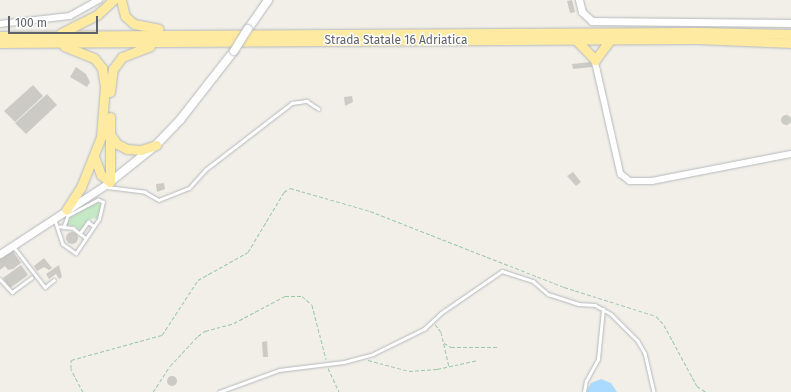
<!DOCTYPE html>
<style>
body{margin:0}
#map{position:relative;width:791px;height:392px;overflow:hidden;background:#f1efe8;font-family:"Fira Sans",sans-serif}
div>[style]{position:absolute}
.green>*{inset:0;background:#c5e8c5}
.water>*{inset:0;background:#aadaff}
.building>*{inset:0;background:#cccac5}
.round{border-radius:50%}
.path>*{height:1px;margin-top:-0.5px;transform-origin:0;background:repeating-linear-gradient(90deg,#9cc7a9 0 4px,transparent 0 6px)}
.roads{filter:drop-shadow(0 0 1px #b5b8bc) drop-shadow(0 0 1px #b5b8bc)}
.service>*{height:2.5px;margin:-1.25px;padding:0 1.25px;transform-origin:1.25px;border-radius:1.25px;background:#fff}
.minor>*{height:5.5px;margin:-2.75px;padding:0 2.75px;transform-origin:2.75px;border-radius:2.75px;background:#fff}
.tertiary>*{height:7px;margin:-3.5px;padding:0 3.5px;transform-origin:3.5px;border-radius:3.5px;background:#fff}
.secondary>*{height:8px;margin:-4px;padding:0 4px;transform-origin:4px;border-radius:4px;background:#fff}
.trunk>*{height:9px;margin:-4.5px;padding:0 4.5px;transform-origin:4.5px;border-radius:4.5px;background:#feeaa1}
.bridges{filter:drop-shadow(0 0 1px #b6babf) drop-shadow(0 0 1px #b6babf)}
.secondary-bridge>*{height:8px;margin:-4px;padding:0 4px;transform-origin:4px;border-radius:4px;background:#fff}
span{translate:-50% -50%;white-space:nowrap;text-align:center;line-height:1.15;-webkit-text-stroke:3px #fff;paint-order:stroke}
.street-label{font-size:12px;color:#5f6368}
.scale{position:absolute;left:8px;top:16px;width:90px;height:18px;box-sizing:border-box;border:2px solid #5f6368;border-top:0;padding-left:5px;font-size:12px;line-height:14px;white-space:nowrap;color:#5f6368;-webkit-text-stroke:3px #fff;paint-order:stroke}
</style>
<div id="map">
<div class="green">
<div style="clip-path:polygon(98px 202px,101px 205px,98px 220px,94px 218px,88px 220px,80px 231px,75px 226px,66px 225px,71px 216px)"></div>
</div>
<div class="water">
<div style="clip-path:polygon(601px 379px,611px 383px,617px 392px,586px 392px,591px 383px)"></div>
</div>
<div class="building">
<div style="clip-path:polygon(572px 0,575px 12px,570px 13px,567px 1px)"></div>
<div style="clip-path:polygon(591px 62px,592px 67px,573px 69px,572px 64px)"></div>
<div style="clip-path:polygon(76px 67px,86px 74px,90px 82px,87px 87px,70px 77px)"></div>
<div style="clip-path:polygon(33px 85px,43px 96px,15px 122px,4px 111px)"></div>
<div style="clip-path:polygon(47px 94px,57px 105px,26px 134px,15px 123px)"></div>
<div style="clip-path:polygon(352px 96px,353px 102px,345px 106px,344px 97px)"></div>
<div class="round" style="left:781px;top:115px;width:10px;height:10px"></div>
<div style="clip-path:polygon(573px 172px,581px 182px,576px 186px,567px 176px)"></div>
<div style="clip-path:polygon(164px 183px,165px 189px,157px 192px,156px 184px)"></div>
<div class="round" style="left:66px;top:232px;width:12px;height:12px"></div>
<div style="clip-path:polygon(12px 250px,21px 263px,13px 269px,8px 270px,5px 266px,0 270px,0 259px)"></div>
<div style="clip-path:polygon(44px 258px,52px 268px,49px 270px,44px 267px,37px 271px,34px 266px)"></div>
<div style="clip-path:polygon(21px 265px,28px 275px,10px 288px,3px 278px)"></div>
<div style="clip-path:polygon(59px 265px,62px 277px,59px 279px,56px 274px,49px 279px,46px 274px)"></div>
<div style="clip-path:polygon(267px 341px,268px 357px,263px 357px,262px 342px)"></div>
<div class="round" style="left:167px;top:376px;width:10px;height:10px"></div>
</div>
<div class="path">
<div style="left:435px;top:324px;width:10px;rotate:53deg"></div>
<div style="left:441px;top:332px;width:35px;rotate:77deg"></div>
<div style="left:444px;top:343px;width:8px;rotate:30deg"></div>
<div style="left:451px;top:347px;width:47px"></div>
<div style="left:368px;top:360px;width:42px;rotate:15deg"></div>
<div style="left:409px;top:371px;width:28px;rotate:-4deg"></div>
<div style="left:437px;top:369px;width:42px;rotate:-12.4deg"></div>
<div style="left:328px;top:368px;width:26px;rotate:65deg"></div>
<div style="left:83px;top:392px;width:26px;rotate:-118deg"></div>
<div style="left:71px;top:369px;width:9px;rotate:-90deg"></div>
<div style="left:71px;top:360px;width:94px;rotate:-15.4deg"></div>
<div style="left:162px;top:335px;width:66px;rotate:-56.8deg"></div>
<div style="left:198px;top:280px;width:57px;rotate:-29.2deg"></div>
<div style="left:248px;top:252px;width:70px;rotate:-59deg"></div>
<div style="left:284px;top:192px;width:7px;rotate:-34deg"></div>
<div style="left:290px;top:188px;width:83px;rotate:16deg"></div>
<div style="left:370px;top:211px;width:208px;rotate:21.4deg"></div>
<div style="left:564px;top:287px;width:96px;rotate:17.5deg"></div>
<div style="left:656px;top:316px;width:12px;rotate:48deg"></div>
<div style="left:664px;top:325px;width:69px;rotate:61.6deg"></div>
<div style="left:697px;top:386px;width:11px;rotate:34deg"></div>
<div style="left:153px;top:392px;width:31px;rotate:-57deg"></div>
<div style="left:170px;top:366px;width:41px;rotate:-47deg"></div>
<div style="left:198px;top:336px;width:9px;rotate:-36deg"></div>
<div style="left:205px;top:331px;width:30px;rotate:-15deg"></div>
<div style="left:234px;top:323px;width:58px;rotate:-27.9deg"></div>
<div style="left:285px;top:296px;width:17px"></div>
<div style="left:302px;top:296px;width:13px;rotate:42deg"></div>
<div style="left:312px;top:305px;width:56px;rotate:75.5deg"></div>
</div>
<div class="roads">
<div class="service">
<div style="left:107px;top:187px;width:38px;rotate:7deg"></div>
<div style="left:145px;top:192px;width:16px;rotate:30deg"></div>
<div style="left:159px;top:200px;width:32px;rotate:-22deg"></div>
<div style="left:189px;top:188px;width:24px;rotate:-48deg"></div>
<div style="left:205px;top:170px;width:110px;rotate:-37.6deg"></div>
<div style="left:292px;top:103px;width:15px;rotate:-8deg"></div>
<div style="left:307px;top:101px;width:14px;rotate:34deg"></div>
<div style="left:55px;top:220px;width:25px;rotate:72deg"></div>
<div style="left:63px;top:244px;width:16px;rotate:35deg"></div>
<div style="left:76px;top:253px;width:41px;rotate:-55.9deg"></div>
<div style="left:99px;top:219px;width:17px;rotate:-77deg"></div>
<div style="left:103px;top:202px;width:5px;rotate:-158deg"></div>
<div style="left:98px;top:200px;width:34px;rotate:152deg"></div>
<div style="left:68px;top:216px;width:12px;rotate:110deg"></div>
<div style="left:64px;top:227px;width:5px;rotate:180deg"></div>
<div style="left:64px;top:227px;width:9px;rotate:6deg"></div>
<div style="left:73px;top:228px;width:16px;rotate:38deg"></div>
<div style="left:80px;top:233px;width:14px;rotate:-54deg"></div>
<div style="left:88px;top:222px;width:7px;rotate:34deg"></div>
<div style="left:14px;top:247px;width:51px;rotate:52.2deg"></div>
<div style="left:45px;top:287px;width:11px;rotate:-38deg"></div>
<div style="left:0;top:279px;width:18px;rotate:47deg"></div>
<div style="left:12px;top:292px;width:24px;rotate:-36deg"></div>
<div style="left:219px;top:392px;width:64px;rotate:-20.1deg"></div>
<div style="left:279px;top:370px;width:65px;rotate:-7deg"></div>
<div style="left:344px;top:362px;width:30px;rotate:-15deg"></div>
<div style="left:373px;top:354px;width:57px;rotate:-26.1deg"></div>
<div style="left:424px;top:329px;width:23px;rotate:-43deg"></div>
<div style="left:441px;top:313px;width:74px;rotate:-34.5deg"></div>
<div style="left:502px;top:271px;width:33px;rotate:18deg"></div>
<div style="left:533px;top:281px;width:20px;rotate:41deg"></div>
<div style="left:548px;top:294px;width:32px;rotate:18deg"></div>
<div style="left:578px;top:304px;width:17px;rotate:3deg"></div>
<div style="left:595px;top:305px;width:18px;rotate:29deg"></div>
<div style="left:611px;top:314px;width:38px;rotate:45deg"></div>
<div style="left:638px;top:341px;width:14px;rotate:60deg"></div>
<div style="left:645px;top:353px;width:40px;rotate:77deg"></div>
<div style="left:584px;top:392px;width:11px;rotate:-80deg"></div>
<div style="left:586px;top:381px;width:25px;rotate:-61deg"></div>
<div style="left:598px;top:359px;width:50px;rotate:-84.3deg"></div>
</div>
<div class="minor">
<div style="left:0;top:24px;width:70px;rotate:-6.5deg"></div>
<div style="left:70px;top:16px;width:33px;rotate:-29deg"></div>
<div style="left:595px;top:60px;width:117px;rotate:77.2deg"></div>
<div style="left:621px;top:174px;width:11px;rotate:38deg"></div>
<div style="left:630px;top:181px;width:22px"></div>
<div style="left:652px;top:181px;width:142px;rotate:-11deg"></div>
</div>
<div class="tertiary">
<div style="left:579px;top:0;width:12px;rotate:76deg"></div>
<div style="left:582px;top:12px;width:13px;rotate:42deg"></div>
<div style="left:592px;top:21px;width:199px;rotate:0.6deg"></div>
<div style="left:0;top:254px;width:131px;rotate:-33.2deg"></div>
</div>
<div class="secondary">
<div style="left:248px;top:29px;width:35px;rotate:-55deg"></div>
<div style="left:110px;top:182px;width:59px;rotate:-38.8deg"></div>
<div style="left:156px;top:145px;width:35px;rotate:-46deg"></div>
<div style="left:180px;top:120px;width:88px;rotate:-52deg"></div>
</div>
<div class="trunk">
<div style="left:121px;top:0;width:16px;rotate:76deg"></div>
<div style="left:125px;top:16px;width:12px;rotate:42deg"></div>
<div style="left:134px;top:24px;width:25px;rotate:11deg"></div>
<div style="left:61px;top:33px;width:40px;rotate:-26.6deg"></div>
<div style="left:97px;top:15px;width:22px;rotate:-43deg"></div>
<div style="left:0;top:36px;width:698px;rotate:-0.33deg"></div>
<div style="left:698px;top:32px;width:93px;rotate:1.2deg"></div>
<div style="left:576px;top:40px;width:28px;rotate:46deg"></div>
<div style="left:595px;top:60px;width:25px;rotate:-53deg"></div>
<div style="left:0;top:43px;width:697px;rotate:-0.33deg"></div>
<div style="left:697px;top:39px;width:94px;rotate:2.4deg"></div>
<div style="left:64px;top:46px;width:32px;rotate:22deg"></div>
<div style="left:94px;top:58px;width:13px;rotate:51deg"></div>
<div style="left:102px;top:68px;width:18px;rotate:81deg"></div>
<div style="left:105px;top:86px;width:51px;rotate:94.5deg"></div>
<div style="left:101px;top:137px;width:54px;rotate:111.8deg"></div>
<div style="left:81px;top:187px;width:27px;rotate:123deg"></div>
<div style="left:110px;top:92px;width:23px;rotate:-83deg"></div>
<div style="left:113px;top:69px;width:15px;rotate:-53deg"></div>
<div style="left:122px;top:57px;width:30px;rotate:-21deg"></div>
<div style="left:110px;top:117px;width:17px;rotate:90deg"></div>
<div style="left:110px;top:134px;width:12px;rotate:55deg"></div>
<div style="left:117px;top:144px;width:11px;rotate:27deg"></div>
<div style="left:127px;top:149px;width:14px;rotate:4deg"></div>
<div style="left:141px;top:150px;width:16px;rotate:-18deg"></div>
<div style="left:110px;top:134px;width:48px;rotate:90deg"></div>
<div style="left:94px;top:156px;width:20px;rotate:70deg"></div>
<div style="left:101px;top:175px;width:11px;rotate:38deg"></div>
</div>
</div>
<div class="bridges">
<div class="secondary-bridge">
<div style="left:234px;top:51px;width:26px;rotate:-58deg"></div>
</div>
</div>
<div class="street-label">
<span style="left:396px;top:41px">Strada Statale 16 Adriatica</span>
</div>
<div class="scale">100 m</div>
</div>
